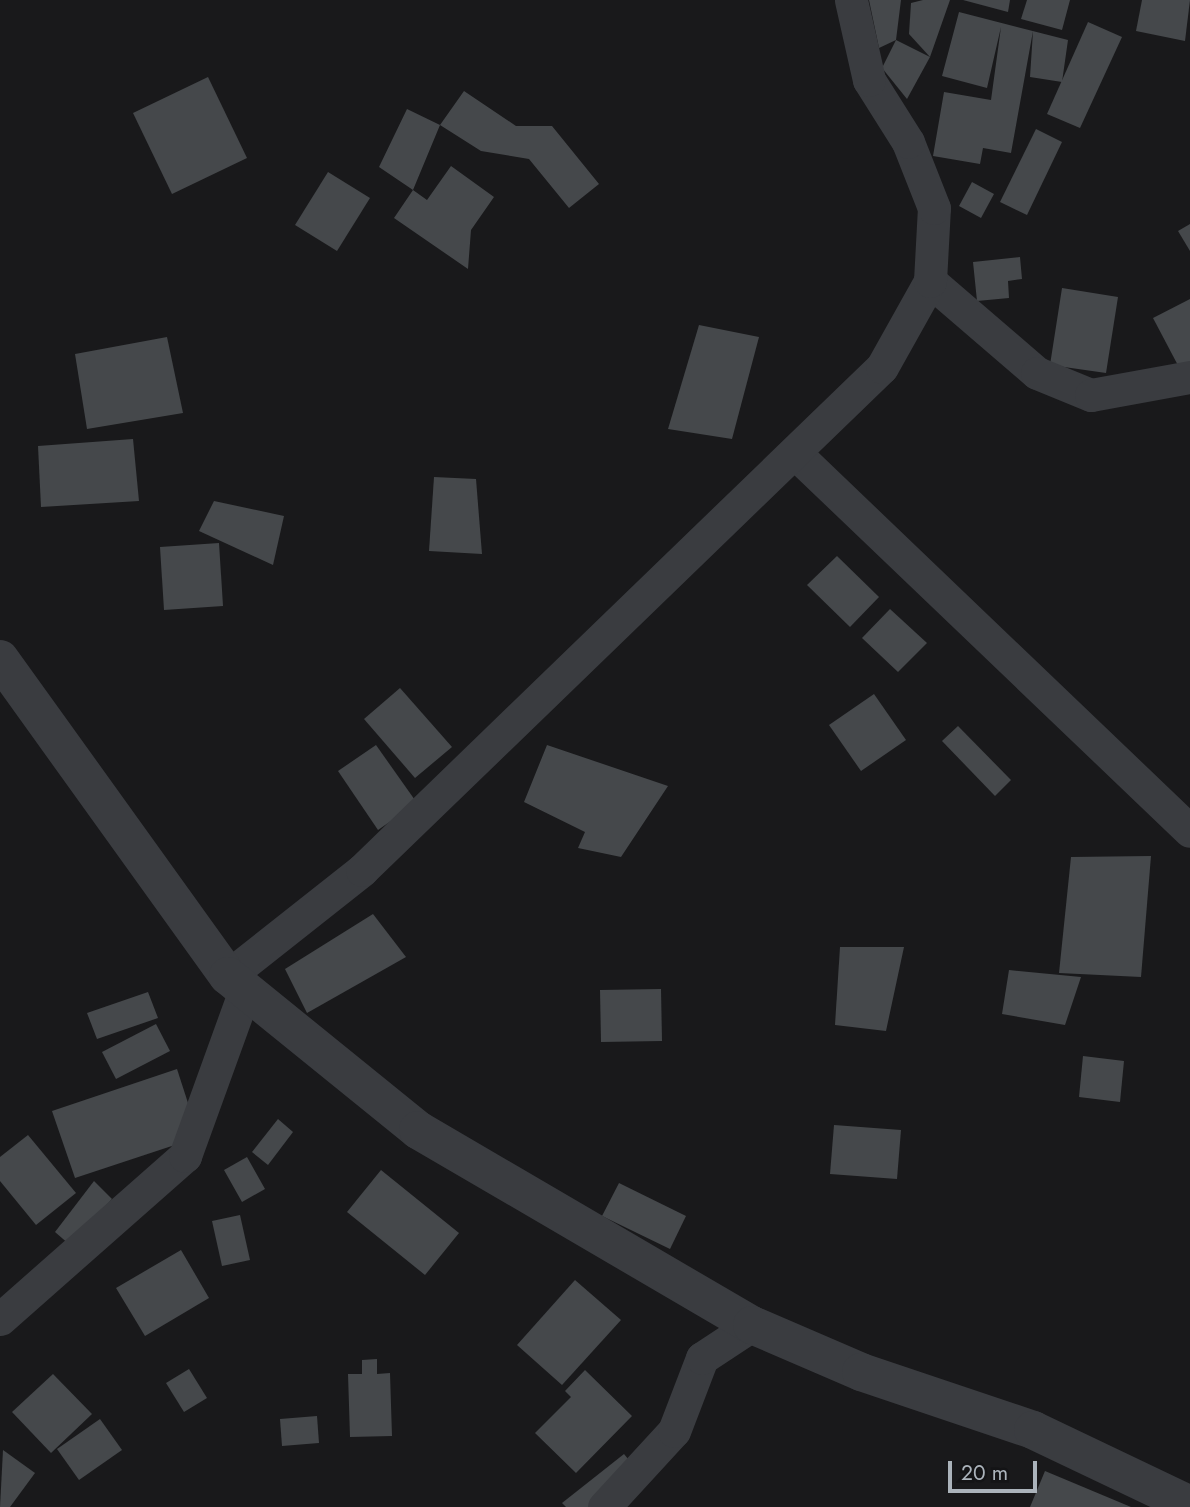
<!DOCTYPE html>
<style>
body{margin:0}
#map{position:relative;width:1190px;height:1507px;overflow:hidden;background:#19191b;font-family:Jost,sans-serif}
div>[style]{position:absolute}
.building>*{inset:0;background:#45484b}
.minor>*{height:33px;margin:-16.5px;padding:0 16.5px;transform-origin:16.5px;border-radius:16.5px;background:#3a3c40}
.tertiary>*{height:38px;margin:-19px;padding:0 19px;transform-origin:19px;border-radius:19px;background:#3a3c40}
span{translate:-50% -50%;white-space:nowrap;text-align:center;line-height:1.15;-webkit-text-stroke:7px #141416;paint-order:stroke}
.scale{position:absolute;left:948px;top:1461px;width:89px;height:32px;box-sizing:border-box;border:4px solid #abb3bb;border-top:0;padding-left:9px;font-size:21px;line-height:24px;white-space:nowrap;color:#abb3bb;-webkit-text-stroke:5px #141416;paint-order:stroke}
</style>
<div id="map">
<div class="building">
<div style="clip-path:polygon(869px 0,901px 0,896px 40px,879px 48px)"></div>
<div style="clip-path:polygon(923px 0,950px 0,930px 57px,909px 34px,911px 3px)"></div>
<div style="clip-path:polygon(963px 0,1010px 0,1008px 12px)"></div>
<div style="clip-path:polygon(1027px 0,1070px 0,1062px 30px,1021px 19px)"></div>
<div style="clip-path:polygon(1142px 0,1190px 0,1185px 41px,1136px 31px)"></div>
<div style="clip-path:polygon(959px 12px,1068px 40px,1062px 82px,1030px 77px,1033px 31px,1011px 153px,983px 148px,980px 164px,933px 156px,944px 92px,991px 100px,1001px 27px,987px 88px,942px 76px)"></div>
<div style="clip-path:polygon(1088px 22px,1122px 37px,1080px 128px,1047px 114px)"></div>
<div style="clip-path:polygon(896px 40px,930px 57px,907px 99px,882px 68px)"></div>
<div style="clip-path:polygon(208px 77px,247px 158px,172px 194px,133px 113px)"></div>
<div style="clip-path:polygon(464px 91px,516px 126px,552px 126px,599px 184px,569px 208px,529px 159px,481px 151px,440px 125px,413px 190px,427px 200px,451px 166px,494px 197px,471px 230px,468px 269px,394px 218px,413px 190px,379px 167px,407px 109px,440px 125px)"></div>
<div style="clip-path:polygon(1036px 129px,1062px 142px,1027px 215px,1000px 202px)"></div>
<div style="clip-path:polygon(328px 172px,370px 198px,337px 251px,295px 225px)"></div>
<div style="clip-path:polygon(972px 182px,994px 194px,981px 218px,959px 206px)"></div>
<div style="clip-path:polygon(1190px 224px,1190px 251px,1178px 231px)"></div>
<div style="clip-path:polygon(1020px 257px,1022px 279px,1008px 281px,1009px 298px,977px 301px,973px 262px)"></div>
<div style="clip-path:polygon(1062px 288px,1118px 297px,1106px 373px,1050px 365px)"></div>
<div style="clip-path:polygon(1190px 299px,1190px 368px,1182px 373px,1153px 318px)"></div>
<div style="clip-path:polygon(699px 325px,759px 337px,732px 439px,668px 429px)"></div>
<div style="clip-path:polygon(167px 337px,183px 413px,87px 429px,75px 354px)"></div>
<div style="clip-path:polygon(133px 439px,139px 501px,41px 507px,38px 446px)"></div>
<div style="clip-path:polygon(434px 477px,476px 479px,482px 554px,429px 551px)"></div>
<div style="clip-path:polygon(214px 501px,284px 516px,273px 565px,199px 531px)"></div>
<div style="clip-path:polygon(219px 543px,223px 606px,164px 610px,160px 547px)"></div>
<div style="clip-path:polygon(837px 556px,879px 597px,850px 627px,807px 585px)"></div>
<div style="clip-path:polygon(890px 609px,927px 643px,898px 672px,862px 638px)"></div>
<div style="clip-path:polygon(400px 688px,452px 747px,415px 778px,364px 719px)"></div>
<div style="clip-path:polygon(874px 694px,906px 740px,861px 771px,829px 725px)"></div>
<div style="clip-path:polygon(958px 726px,1011px 780px,995px 796px,942px 741px)"></div>
<div style="clip-path:polygon(376px 745px,417px 803px,378px 830px,338px 771px)"></div>
<div style="clip-path:polygon(547px 745px,668px 786px,621px 857px,578px 848px,585px 832px,524px 802px)"></div>
<div style="clip-path:polygon(1151px 856px,1141px 977px,1059px 973px,1071px 857px)"></div>
<div style="clip-path:polygon(373px 914px,406px 957px,307px 1013px,285px 969px)"></div>
<div style="clip-path:polygon(840px 947px,904px 947px,886px 1031px,835px 1025px)"></div>
<div style="clip-path:polygon(1009px 970px,1081px 977px,1065px 1025px,1002px 1014px)"></div>
<div style="clip-path:polygon(661px 989px,662px 1041px,601px 1042px,600px 990px)"></div>
<div style="clip-path:polygon(148px 992px,158px 1018px,97px 1039px,87px 1013px)"></div>
<div style="clip-path:polygon(156px 1024px,170px 1051px,116px 1079px,102px 1052px)"></div>
<div style="clip-path:polygon(1083px 1056px,1124px 1061px,1120px 1102px,1079px 1097px)"></div>
<div style="clip-path:polygon(177px 1069px,199px 1137px,75px 1178px,52px 1111px)"></div>
<div style="clip-path:polygon(278px 1119px,293px 1132px,268px 1165px,252px 1152px)"></div>
<div style="clip-path:polygon(834px 1125px,901px 1130px,897px 1179px,830px 1174px)"></div>
<div style="clip-path:polygon(28px 1135px,76px 1193px,36px 1225px,0 1181px,0 1157px)"></div>
<div style="clip-path:polygon(247px 1157px,265px 1189px,242px 1202px,224px 1170px)"></div>
<div style="clip-path:polygon(381px 1170px,459px 1233px,425px 1275px,347px 1212px)"></div>
<div style="clip-path:polygon(94px 1181px,112px 1199px,70px 1245px,55px 1232px)"></div>
<div style="clip-path:polygon(619px 1183px,686px 1216px,670px 1249px,602px 1216px)"></div>
<div style="clip-path:polygon(240px 1215px,250px 1260px,222px 1266px,212px 1221px)"></div>
<div style="clip-path:polygon(181px 1250px,209px 1298px,145px 1336px,116px 1288px)"></div>
<div style="clip-path:polygon(575px 1280px,621px 1320px,562px 1385px,517px 1345px)"></div>
<div style="clip-path:polygon(377px 1359px,377px 1374px,390px 1373px,392px 1436px,350px 1437px,348px 1374px,362px 1374px,362px 1360px)"></div>
<div style="clip-path:polygon(189px 1369px,207px 1398px,184px 1412px,166px 1383px)"></div>
<div style="clip-path:polygon(585px 1370px,632px 1416px,576px 1473px,535px 1433px,571px 1397px,565px 1391px)"></div>
<div style="clip-path:polygon(53px 1374px,92px 1414px,51px 1453px,12px 1412px)"></div>
<div style="clip-path:polygon(317px 1416px,319px 1443px,282px 1446px,280px 1419px)"></div>
<div style="clip-path:polygon(100px 1419px,122px 1450px,79px 1480px,57px 1449px)"></div>
<div style="clip-path:polygon(3px 1450px,35px 1473px,10px 1507px,0 1507px)"></div>
<div style="clip-path:polygon(624px 1454px,637px 1470px,590px 1507px,566px 1507px,562px 1503px)"></div>
<div style="clip-path:polygon(1045px 1471px,1131px 1507px,1030px 1507px)"></div>
</div>
<div class="minor">
<div style="left:930px;top:281px;width:141px;rotate:40.7deg"></div>
<div style="left:1037px;top:373px;width:58px;rotate:22.2deg"></div>
<div style="left:1091px;top:395px;width:101px;rotate:-10.3deg"></div>
<div style="left:796px;top:454px;width:545px;rotate:43.74deg"></div>
<div style="left:228px;top:976px;width:171px;rotate:-38.3deg"></div>
<div style="left:362px;top:870px;width:723px;rotate:-44.05deg"></div>
<div style="left:882px;top:367px;width:98px;rotate:-60.8deg"></div>
<div style="left:930px;top:281px;width:73px;rotate:-86.9deg"></div>
<div style="left:934px;top:208px;width:71px;rotate:-111.5deg"></div>
<div style="left:908px;top:142px;width:73px;rotate:-122.2deg"></div>
<div style="left:869px;top:80px;width:82px;rotate:-102.7deg"></div>
<div style="left:0;top:1319px;width:247px;rotate:-41.4deg"></div>
<div style="left:185px;top:1156px;width:177px;rotate:-70.1deg"></div>
<div style="left:604px;top:1507px;width:103px;rotate:-47.4deg"></div>
<div style="left:674px;top:1431px;width:78px;rotate:-69deg"></div>
<div style="left:702px;top:1358px;width:60px;rotate:-33.4deg"></div>
</div>
<div class="tertiary">
<div style="left:0;top:659px;width:390px;rotate:54.3deg"></div>
<div style="left:228px;top:976px;width:245px;rotate:39deg"></div>
<div style="left:418px;top:1130px;width:387px;rotate:30.3deg"></div>
<div style="left:752px;top:1325px;width:119px;rotate:23.3deg"></div>
<div style="left:861px;top:1372px;width:182px;rotate:18.6deg"></div>
<div style="left:1033px;top:1430px;width:174px;rotate:25.5deg"></div>
</div>
<div class="scale">20 m</div>
</div>
